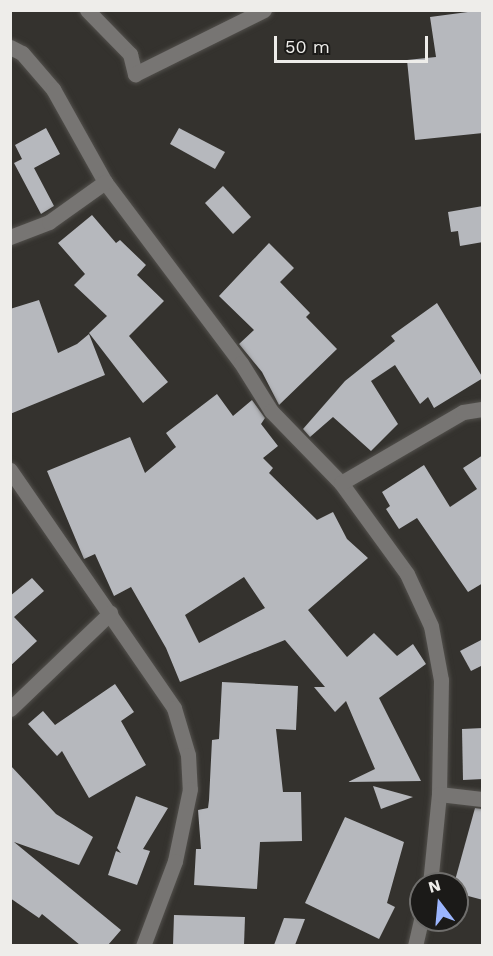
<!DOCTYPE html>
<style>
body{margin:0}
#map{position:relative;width:493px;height:956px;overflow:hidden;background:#34322e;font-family:"Work Sans",sans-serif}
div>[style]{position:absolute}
.building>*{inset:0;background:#b6b8bd}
.roads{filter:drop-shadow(0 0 2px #52504c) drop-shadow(0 0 2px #52504c)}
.minor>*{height:15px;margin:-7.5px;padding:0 7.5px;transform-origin:7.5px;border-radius:7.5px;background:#777573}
span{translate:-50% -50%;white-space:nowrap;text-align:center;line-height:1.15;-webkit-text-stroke:6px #1b1a18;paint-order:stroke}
.frame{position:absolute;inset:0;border:12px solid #eeedea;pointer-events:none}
.north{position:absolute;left:409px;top:872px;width:60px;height:60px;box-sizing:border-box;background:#1b1a18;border:2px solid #6f6e6c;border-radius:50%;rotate:344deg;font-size:16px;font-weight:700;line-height:24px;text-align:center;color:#eeedea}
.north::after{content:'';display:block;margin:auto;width:21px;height:27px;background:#9bb5fd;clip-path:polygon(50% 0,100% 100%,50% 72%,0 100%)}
.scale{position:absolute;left:274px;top:36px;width:154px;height:27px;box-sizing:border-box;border:3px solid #eeedea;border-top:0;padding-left:8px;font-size:18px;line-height:21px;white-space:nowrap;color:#eeedea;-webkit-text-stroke:4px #1b1a18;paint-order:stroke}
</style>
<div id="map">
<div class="building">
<div style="clip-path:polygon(483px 10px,483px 133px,415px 140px,407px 60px,436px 57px,430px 17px)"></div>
<div style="clip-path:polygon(46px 128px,60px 154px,34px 168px,54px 206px,41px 214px,14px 163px,22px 159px,15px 145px)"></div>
<div style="clip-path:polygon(179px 128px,225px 152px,215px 169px,170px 144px)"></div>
<div style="clip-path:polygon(223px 186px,251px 217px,233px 234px,205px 203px)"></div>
<div style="clip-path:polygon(483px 206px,483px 242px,460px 246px,458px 231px,451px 232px,448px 212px)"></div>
<div style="clip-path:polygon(92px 215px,116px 243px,120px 240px,146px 265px,137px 275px,164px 301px,129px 336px,168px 382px,143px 403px,89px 333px,107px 316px,74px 285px,85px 274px,58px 243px)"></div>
<div style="clip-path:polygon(269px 243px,294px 268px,280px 282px,310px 313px,306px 317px,337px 349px,279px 405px,262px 372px,239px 344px,254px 330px,219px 296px)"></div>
<div style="clip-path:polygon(39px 300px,58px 353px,77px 344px,89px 334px,105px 375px,10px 414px,10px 309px)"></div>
<div style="clip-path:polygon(437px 303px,483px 378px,434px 408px,428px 397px,420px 404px,395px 365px,371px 381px,398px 424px,371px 451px,333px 417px,310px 437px,303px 429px,345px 381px,395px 341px,391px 336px)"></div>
<div style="clip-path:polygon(evenodd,217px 394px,233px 416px,252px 400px,265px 418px,261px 424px,278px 446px,263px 458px,273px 468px,269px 473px,317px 520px,333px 512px,347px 539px,368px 558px,308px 610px,347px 657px,374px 633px,397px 656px,413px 644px,426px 664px,379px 698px,421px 781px,348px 782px,375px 769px,346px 701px,335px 712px,314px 687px,325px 687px,285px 640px,180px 682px,166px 648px,131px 587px,114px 596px,95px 554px,84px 559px,47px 471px,130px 437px,145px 473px,176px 447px,166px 433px,217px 394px,244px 577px,265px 608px,199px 643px,185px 615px,244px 577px)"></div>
<div style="clip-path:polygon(483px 455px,483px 583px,468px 592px,417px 518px,399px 529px,386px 509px,390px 506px,382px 492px,424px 465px,450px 507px,477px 489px,463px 468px)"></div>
<div style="clip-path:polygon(32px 578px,44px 591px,14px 617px,37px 641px,10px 666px,10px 596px)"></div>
<div style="clip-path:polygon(483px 639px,483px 665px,471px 671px,460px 651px)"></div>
<div style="clip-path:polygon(222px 682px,298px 686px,296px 730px,276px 729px,283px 792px,301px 792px,302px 841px,260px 842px,257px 889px,194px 885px,196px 849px,201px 849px,198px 810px,208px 808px,209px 800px,212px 740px,219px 739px)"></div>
<div style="clip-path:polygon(115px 684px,134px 712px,121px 721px,146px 765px,89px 798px,62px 751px,57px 756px,28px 724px,43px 711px,55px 725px)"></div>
<div style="clip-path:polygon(483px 728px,483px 779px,463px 780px,462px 729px)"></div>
<div style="clip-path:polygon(10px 765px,56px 814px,93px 837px,79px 865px,14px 842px,121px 930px,108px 945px,80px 945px,42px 914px,39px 918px,10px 898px)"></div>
<div style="clip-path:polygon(373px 786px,413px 797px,381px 809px)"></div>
<div style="clip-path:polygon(136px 796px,168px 808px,143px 849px,150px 851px,137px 885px,108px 875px,116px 851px,121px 853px,117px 848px)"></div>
<div style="clip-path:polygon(475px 808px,483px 809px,483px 900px,457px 893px,454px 884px)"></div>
<div style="clip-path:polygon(345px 817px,404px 842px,387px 903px,395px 907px,379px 939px,305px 903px)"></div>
<div style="clip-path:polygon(174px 915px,245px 917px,244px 945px,173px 945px)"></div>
<div style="clip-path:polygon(284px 918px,305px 919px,295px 945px,274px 945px)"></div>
</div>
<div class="roads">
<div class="minor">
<div style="left:87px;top:10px;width:62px;rotate:45.7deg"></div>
<div style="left:130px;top:54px;width:21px;rotate:76deg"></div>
<div style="left:135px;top:74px;width:144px;rotate:-26.4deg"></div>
<div style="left:10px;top:47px;width:13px;rotate:27deg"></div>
<div style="left:22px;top:53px;width:48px;rotate:49.3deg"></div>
<div style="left:53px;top:89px;width:107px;rotate:60.8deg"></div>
<div style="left:105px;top:182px;width:226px;rotate:53.1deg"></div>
<div style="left:241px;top:363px;width:57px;rotate:58deg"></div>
<div style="left:271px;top:411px;width:100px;rotate:45.8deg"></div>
<div style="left:341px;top:483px;width:112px;rotate:54deg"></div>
<div style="left:407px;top:574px;width:57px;rotate:65.2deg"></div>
<div style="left:431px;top:626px;width:55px;rotate:79.5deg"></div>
<div style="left:441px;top:680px;width:114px;rotate:91deg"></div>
<div style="left:439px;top:794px;width:90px;rotate:95.7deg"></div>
<div style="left:10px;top:237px;width:42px;rotate:-21deg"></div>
<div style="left:49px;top:222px;width:69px;rotate:-35.5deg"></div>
<div style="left:10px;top:470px;width:289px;rotate:55.4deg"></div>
<div style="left:174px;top:708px;width:49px;rotate:73.4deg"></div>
<div style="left:188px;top:755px;width:34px;rotate:87deg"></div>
<div style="left:190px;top:789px;width:74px;rotate:101.8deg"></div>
<div style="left:175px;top:861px;width:91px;rotate:110.6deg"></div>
<div style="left:341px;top:483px;width:141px;rotate:-30.2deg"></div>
<div style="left:463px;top:412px;width:19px;rotate:-9deg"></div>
<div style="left:10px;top:709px;width:139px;rotate:-43.8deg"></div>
<div style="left:439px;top:794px;width:43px;rotate:6.6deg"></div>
<div style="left:415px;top:946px;width:27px;rotate:-77deg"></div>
</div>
</div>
<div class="frame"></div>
<div class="north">N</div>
<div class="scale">50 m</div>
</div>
